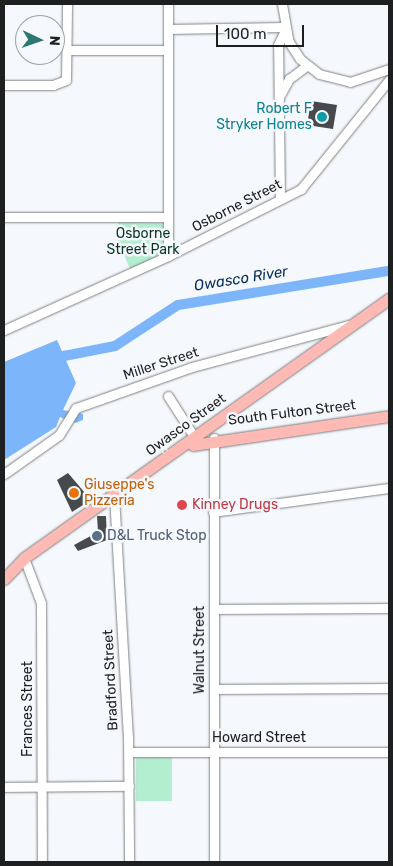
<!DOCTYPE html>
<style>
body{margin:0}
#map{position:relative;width:393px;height:866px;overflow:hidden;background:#f5f8fc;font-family:Rubik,sans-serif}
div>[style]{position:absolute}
.green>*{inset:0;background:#b4eed0}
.water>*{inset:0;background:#7cb5fa}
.river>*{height:10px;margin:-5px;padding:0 5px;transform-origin:5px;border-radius:5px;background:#7cb5fa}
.building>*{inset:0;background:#474a4d}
.roads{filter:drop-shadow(0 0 1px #7e8084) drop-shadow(0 0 1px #7e8084)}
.minor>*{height:9px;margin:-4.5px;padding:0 4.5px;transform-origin:4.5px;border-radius:4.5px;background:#fff}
.major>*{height:11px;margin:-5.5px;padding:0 5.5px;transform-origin:5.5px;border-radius:5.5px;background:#fdb9b3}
.dots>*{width:14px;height:14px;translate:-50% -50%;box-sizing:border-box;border:2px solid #f5f8fc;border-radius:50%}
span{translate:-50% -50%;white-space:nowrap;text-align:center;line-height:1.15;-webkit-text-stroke:5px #f5f8fc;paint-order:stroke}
.culture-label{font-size:14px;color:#0d838f}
.right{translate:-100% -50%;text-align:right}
.street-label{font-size:14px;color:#1d1f20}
.park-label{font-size:14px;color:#0a3724}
.food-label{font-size:14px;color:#c56008}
.left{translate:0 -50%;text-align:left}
.health-label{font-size:14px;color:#be3a42}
.service-label{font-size:14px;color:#4e5e75}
.water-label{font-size:15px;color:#042d58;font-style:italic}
.frame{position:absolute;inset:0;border:5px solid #1d1f20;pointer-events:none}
.north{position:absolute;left:15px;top:15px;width:50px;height:50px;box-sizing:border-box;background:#f5f8fc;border:1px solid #9fa1a4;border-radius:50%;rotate:93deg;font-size:14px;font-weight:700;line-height:20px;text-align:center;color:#1d1f20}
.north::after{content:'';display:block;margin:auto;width:18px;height:22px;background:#2e7772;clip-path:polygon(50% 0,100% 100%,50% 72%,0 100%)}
.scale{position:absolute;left:216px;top:25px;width:88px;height:22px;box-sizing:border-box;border:2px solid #1d1f20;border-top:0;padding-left:6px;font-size:15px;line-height:18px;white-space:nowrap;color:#1d1f20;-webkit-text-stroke:4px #f5f8fc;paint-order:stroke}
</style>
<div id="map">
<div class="green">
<div style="clip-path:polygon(118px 222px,163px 223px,162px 255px,130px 269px,118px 240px)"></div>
<div style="clip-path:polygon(136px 757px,172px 757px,172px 801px,136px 801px)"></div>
</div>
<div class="water">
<div style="clip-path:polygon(57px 340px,76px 383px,63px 410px,83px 414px,83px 420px,75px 423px,60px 417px,56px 427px,4px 460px,4px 362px)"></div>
</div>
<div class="river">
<div style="left:53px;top:364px;width:14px;rotate:-36deg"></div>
<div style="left:64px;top:356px;width:52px;rotate:-11.1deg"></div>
<div style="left:115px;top:346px;width:75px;rotate:-33.1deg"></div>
<div style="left:178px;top:305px;width:214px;rotate:-9.2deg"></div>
</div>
<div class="building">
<div style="clip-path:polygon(311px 101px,337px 105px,333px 129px,307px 125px)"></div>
<div style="clip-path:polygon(68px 473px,91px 500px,72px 512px,57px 480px)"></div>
<div style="clip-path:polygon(97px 516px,106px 516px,107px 540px,78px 551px,74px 545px,98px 532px)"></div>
</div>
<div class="roads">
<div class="minor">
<div style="left:282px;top:4px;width:39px;rotate:80deg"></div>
<div style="left:289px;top:42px;width:20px;rotate:57deg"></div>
<div style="left:300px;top:59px;width:24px;rotate:38deg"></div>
<div style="left:319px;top:74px;width:32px;rotate:14deg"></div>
<div style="left:350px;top:82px;width:41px;rotate:-18.4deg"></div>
<div style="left:168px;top:29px;width:115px;rotate:-1deg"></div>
<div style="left:68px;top:50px;width:100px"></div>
<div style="left:4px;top:85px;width:49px"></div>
<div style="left:53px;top:85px;width:14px;rotate:-21deg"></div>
<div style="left:66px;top:80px;width:76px;rotate:-89.2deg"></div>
<div style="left:279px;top:97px;width:21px;rotate:-61deg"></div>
<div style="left:289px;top:79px;width:21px;rotate:-37deg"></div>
<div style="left:280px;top:199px;width:154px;rotate:-90.7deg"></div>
<div style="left:278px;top:45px;width:14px;rotate:-65deg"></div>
<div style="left:4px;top:217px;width:164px"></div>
<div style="left:168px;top:256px;width:252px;rotate:-90deg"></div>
<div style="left:4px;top:330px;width:180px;rotate:-24.3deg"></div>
<div style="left:168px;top:256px;width:149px;rotate:-26.7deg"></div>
<div style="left:301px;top:189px;width:140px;rotate:-51.1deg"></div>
<div style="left:168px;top:396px;width:50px;rotate:57.3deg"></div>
<div style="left:4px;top:474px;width:67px;rotate:-35.3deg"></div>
<div style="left:59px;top:435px;width:32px;rotate:-58deg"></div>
<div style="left:76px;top:408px;width:123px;rotate:-19.5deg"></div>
<div style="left:192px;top:367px;width:167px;rotate:-15deg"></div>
<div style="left:114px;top:495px;width:242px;rotate:86.7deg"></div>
<div style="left:128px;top:737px;width:125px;rotate:89.5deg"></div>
<div style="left:213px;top:512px;width:178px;rotate:-7.8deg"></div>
<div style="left:24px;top:558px;width:48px;rotate:69.3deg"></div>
<div style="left:41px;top:603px;width:259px;rotate:89.8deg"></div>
<div style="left:214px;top:609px;width:175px;rotate:-0.3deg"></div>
<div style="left:214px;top:689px;width:175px;rotate:-0.3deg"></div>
<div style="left:129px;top:752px;width:260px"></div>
<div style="left:4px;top:787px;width:125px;rotate:-0.5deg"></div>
<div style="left:214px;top:862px;width:424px;rotate:-90deg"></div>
</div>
<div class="major">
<div style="left:193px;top:445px;width:198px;rotate:-8.4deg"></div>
<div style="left:4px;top:579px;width:29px;rotate:-46deg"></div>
<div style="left:24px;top:558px;width:448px;rotate:-35.4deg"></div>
</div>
</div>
<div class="dots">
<div style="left:322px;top:117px;background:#0f9aa8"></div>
<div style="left:74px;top:493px;background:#e8710a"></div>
<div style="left:182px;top:505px;background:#e0444e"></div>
<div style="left:97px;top:536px;background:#5c6f8a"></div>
</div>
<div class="culture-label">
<span class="right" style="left:312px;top:117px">Robert F<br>Stryker Homes</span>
</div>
<div class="street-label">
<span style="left:237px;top:206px;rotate:-27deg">Osborne Street</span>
<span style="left:161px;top:364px;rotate:-18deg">Miller Street</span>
<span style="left:292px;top:413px;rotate:-7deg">South Fulton Street</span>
<span style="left:186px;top:425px;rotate:-36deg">Owasco Street</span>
<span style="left:200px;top:650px;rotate:-90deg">Walnut Street</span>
<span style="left:111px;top:680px;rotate:-93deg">Bradford Street</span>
<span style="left:28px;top:709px;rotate:-90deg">Frances Street</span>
<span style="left:259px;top:738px">Howard Street</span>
</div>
<div class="park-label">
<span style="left:143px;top:242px">Osborne<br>Street Park</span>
</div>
<div class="food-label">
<span class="left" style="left:84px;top:493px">Giuseppe's<br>Pizzeria</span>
</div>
<div class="health-label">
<span class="left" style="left:192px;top:505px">Kinney Drugs</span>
</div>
<div class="service-label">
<span class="left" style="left:107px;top:536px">D&amp;L Truck Stop</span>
</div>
<div class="water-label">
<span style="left:241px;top:279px;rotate:-9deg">Owasco River</span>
</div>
<div class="frame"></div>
<div class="north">N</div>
<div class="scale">100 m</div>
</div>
